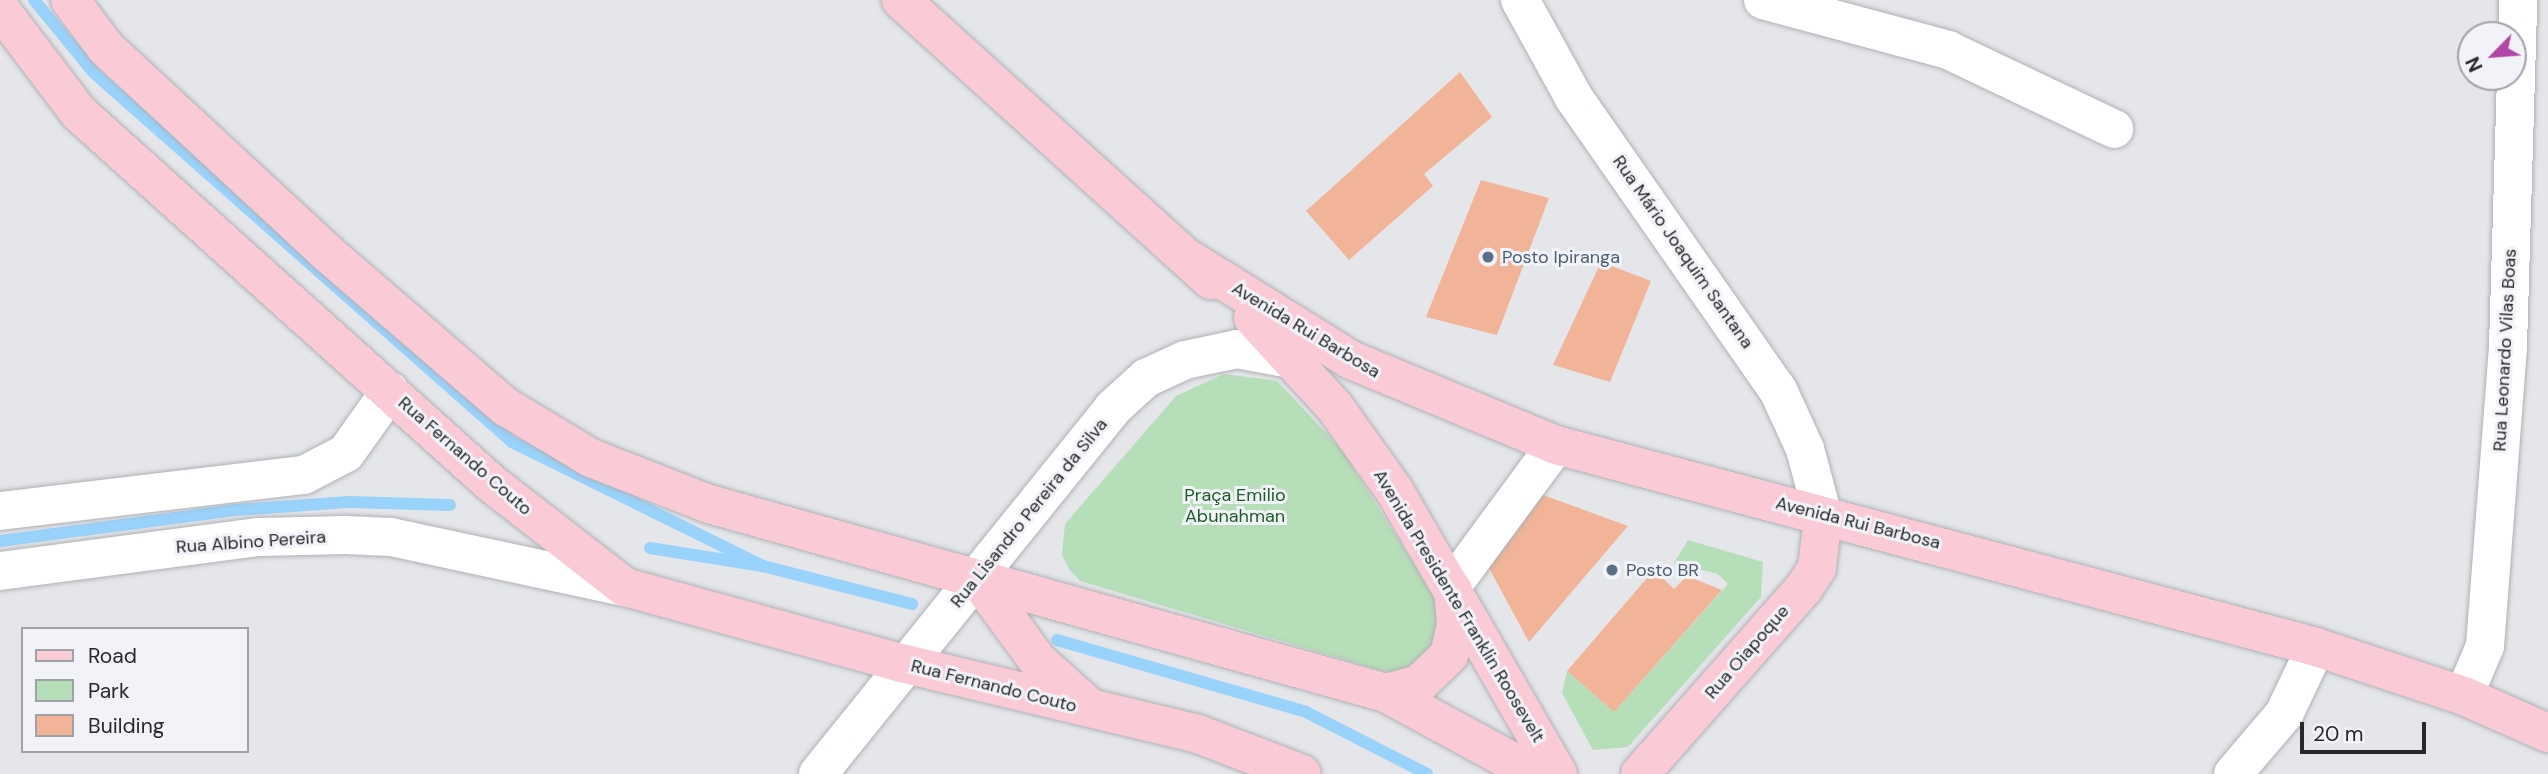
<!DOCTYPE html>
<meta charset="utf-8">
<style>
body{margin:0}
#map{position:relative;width:2548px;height:774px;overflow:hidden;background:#e5e6ea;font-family:"DM Sans",sans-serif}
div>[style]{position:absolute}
.green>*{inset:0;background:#b6deb8}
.stream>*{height:12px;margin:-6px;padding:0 6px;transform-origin:6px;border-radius:6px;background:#99d2fa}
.building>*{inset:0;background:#f2b499}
.roads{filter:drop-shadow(0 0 2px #afb1b5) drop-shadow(0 0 2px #afb1b5)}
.minor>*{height:38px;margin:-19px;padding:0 19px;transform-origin:19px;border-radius:19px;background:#fff}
.major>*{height:38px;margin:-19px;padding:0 19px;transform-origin:19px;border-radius:19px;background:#fbcad7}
.dots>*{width:19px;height:19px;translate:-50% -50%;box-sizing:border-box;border:4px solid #f2f3f8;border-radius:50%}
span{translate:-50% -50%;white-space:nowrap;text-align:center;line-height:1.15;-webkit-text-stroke:6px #f2f3f8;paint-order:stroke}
.street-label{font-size:18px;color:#272829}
.service-label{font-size:18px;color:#4e5e75}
.left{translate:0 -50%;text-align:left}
.park-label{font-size:18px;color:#1a5d24}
.legend{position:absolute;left:21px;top:627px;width:228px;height:126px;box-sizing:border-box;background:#f2f3f8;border:2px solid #a1a2a5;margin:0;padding:9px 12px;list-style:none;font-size:21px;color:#272829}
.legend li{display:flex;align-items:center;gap:14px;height:35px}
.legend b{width:35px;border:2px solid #a1a2a5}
.north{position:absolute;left:2457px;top:21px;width:70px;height:70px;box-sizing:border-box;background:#f2f3f8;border:2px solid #a1a2a5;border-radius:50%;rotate:245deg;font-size:19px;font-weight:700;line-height:28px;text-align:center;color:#272829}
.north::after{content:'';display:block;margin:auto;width:24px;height:32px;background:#b447a6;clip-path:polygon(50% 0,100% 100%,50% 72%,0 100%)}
.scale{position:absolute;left:2300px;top:722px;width:126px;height:32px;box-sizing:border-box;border:4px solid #272829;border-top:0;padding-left:9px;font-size:21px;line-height:24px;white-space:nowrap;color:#272829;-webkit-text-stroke:5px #f2f3f8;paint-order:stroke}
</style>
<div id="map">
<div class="green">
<div style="clip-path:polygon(1224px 374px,1277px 381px,1342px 450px,1441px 607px,1430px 656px,1400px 672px,1382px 671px,1080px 581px,1069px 569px,1062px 555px,1065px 524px,1176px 396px)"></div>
<div style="clip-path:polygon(1688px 540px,1763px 562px,1761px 597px,1628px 747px,1593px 750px,1562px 693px,1567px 671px,1614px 712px,1728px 584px,1718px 574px,1674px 563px)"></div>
</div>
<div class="stream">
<div style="left:34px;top:0;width:94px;rotate:50.6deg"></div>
<div style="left:94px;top:73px;width:558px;rotate:41.44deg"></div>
<div style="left:512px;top:442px;width:280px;rotate:26.3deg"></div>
<div style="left:0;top:541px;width:237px;rotate:-7.5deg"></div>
<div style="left:235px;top:510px;width:114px;rotate:-4deg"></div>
<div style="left:349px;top:502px;width:101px;rotate:1.7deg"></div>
<div style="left:650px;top:548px;width:114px;rotate:9.1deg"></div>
<div style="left:763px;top:566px;width:154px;rotate:14.3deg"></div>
<div style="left:1057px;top:640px;width:259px;rotate:16.1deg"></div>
<div style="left:1306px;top:712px;width:136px;rotate:27.1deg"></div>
</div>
<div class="building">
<div style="clip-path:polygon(1460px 72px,1492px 117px,1424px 174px,1433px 186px,1349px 260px,1306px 211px)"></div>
<div style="clip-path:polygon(1481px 180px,1549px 198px,1497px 335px,1426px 317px)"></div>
<div style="clip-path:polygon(1601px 262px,1651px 281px,1610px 382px,1553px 365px)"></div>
<div style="clip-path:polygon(1535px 492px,1628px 526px,1529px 642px,1483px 557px)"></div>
<div style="clip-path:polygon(1654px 570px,1674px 589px,1687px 576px,1722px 590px,1614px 712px,1567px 671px)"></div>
</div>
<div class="roads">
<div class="minor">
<div style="left:1520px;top:0;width:112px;rotate:61.1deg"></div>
<div style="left:1574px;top:98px;width:356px;rotate:55.1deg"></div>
<div style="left:1778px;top:390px;width:65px;rotate:65.4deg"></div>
<div style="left:1805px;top:449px;width:69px;rotate:75deg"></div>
<div style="left:1763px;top:0;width:192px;rotate:15.1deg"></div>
<div style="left:1948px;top:50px;width:184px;rotate:25.4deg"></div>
<div style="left:0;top:511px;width:306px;rotate:-6.8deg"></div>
<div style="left:304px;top:475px;width:47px;rotate:-27.6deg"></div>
<div style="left:346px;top:453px;width:76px;rotate:-54.6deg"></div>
<div style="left:0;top:571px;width:261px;rotate:-7.5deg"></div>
<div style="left:259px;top:537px;width:86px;rotate:-1.3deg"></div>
<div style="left:345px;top:535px;width:46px;rotate:2.5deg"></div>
<div style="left:391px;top:537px;width:239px;rotate:12.1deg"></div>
<div style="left:1452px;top:586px;width:175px;rotate:-53.6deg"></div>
<div style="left:2464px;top:696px;width:54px;rotate:-67.2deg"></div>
<div style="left:2485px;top:646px;width:301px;rotate:-85.6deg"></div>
<div style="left:2508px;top:346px;width:346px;rotate:-88.3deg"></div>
<div style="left:818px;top:774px;width:470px;rotate:-51.1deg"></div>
<div style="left:1113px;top:408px;width:45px;rotate:-42.3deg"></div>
<div style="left:1146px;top:378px;width:43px;rotate:-24.8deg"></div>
<div style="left:1185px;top:360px;width:53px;rotate:-11.9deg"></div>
<div style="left:1237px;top:349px;width:60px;rotate:10.6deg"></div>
<div style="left:2233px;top:774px;width:79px;rotate:-49.6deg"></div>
<div style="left:2284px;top:714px;width:74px;rotate:-64.5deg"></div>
</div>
<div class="major">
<div style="left:70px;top:0;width:60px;rotate:53.1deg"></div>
<div style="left:106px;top:48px;width:299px;rotate:42.8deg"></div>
<div style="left:325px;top:251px;width:239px;rotate:40.8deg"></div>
<div style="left:506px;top:407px;width:99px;rotate:31deg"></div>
<div style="left:591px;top:458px;width:127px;rotate:21.3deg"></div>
<div style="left:709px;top:504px;width:703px;rotate:15.6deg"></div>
<div style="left:1386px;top:693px;width:170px;rotate:28.5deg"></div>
<div style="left:901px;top:0;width:418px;rotate:42.1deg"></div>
<div style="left:0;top:9px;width:131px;rotate:52.8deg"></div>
<div style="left:79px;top:113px;width:555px;rotate:41.93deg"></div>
<div style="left:492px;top:484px;width:168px;rotate:37.8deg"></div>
<div style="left:625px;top:587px;width:290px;rotate:15.4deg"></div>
<div style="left:905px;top:664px;width:301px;rotate:13.4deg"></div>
<div style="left:1198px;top:734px;width:111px;rotate:21deg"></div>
<div style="left:1192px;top:261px;width:187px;rotate:31.9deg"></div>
<div style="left:1351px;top:360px;width:222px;rotate:22.5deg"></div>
<div style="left:1556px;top:445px;width:786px;rotate:14.88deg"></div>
<div style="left:2316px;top:647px;width:156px;rotate:18.3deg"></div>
<div style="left:2464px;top:696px;width:92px;rotate:23.8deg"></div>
<div style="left:1253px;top:318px;width:120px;rotate:47.4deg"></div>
<div style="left:1334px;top:406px;width:103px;rotate:54.5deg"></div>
<div style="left:1394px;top:490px;width:328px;rotate:60deg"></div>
<div style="left:978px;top:579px;width:100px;rotate:53.9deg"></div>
<div style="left:1037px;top:660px;width:69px;rotate:42deg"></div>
<div style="left:1386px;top:693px;width:34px;rotate:-15deg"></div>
<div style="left:1419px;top:684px;width:42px;rotate:-44deg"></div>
<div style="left:1449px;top:655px;width:32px;rotate:-77deg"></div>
<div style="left:1456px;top:624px;width:34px;rotate:-95deg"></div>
<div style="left:1640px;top:774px;width:248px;rotate:-48.6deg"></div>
<div style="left:1804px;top:588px;width:24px;rotate:-57deg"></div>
<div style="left:1817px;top:568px;width:52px;rotate:-83.4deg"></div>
</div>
</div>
<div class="dots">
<div style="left:1488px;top:257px;background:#5c6f8a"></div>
<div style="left:1612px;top:570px;background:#5c6f8a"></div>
</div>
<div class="street-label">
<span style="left:1683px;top:252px;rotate:55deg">Rua Mário Joaquim Santana</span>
<span style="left:1306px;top:330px;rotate:31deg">Avenida Rui Barbosa</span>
<span style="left:2505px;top:350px;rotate:-87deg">Rua Leonardo Vilas Boas</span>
<span style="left:465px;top:456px;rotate:41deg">Rua Fernando Couto</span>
<span style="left:1029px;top:513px;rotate:-51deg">Rua Lisandro Pereira da Silva</span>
<span style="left:1858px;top:523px;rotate:14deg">Avenida Rui Barbosa</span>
<span style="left:251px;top:542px;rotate:-4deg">Rua Albino Pereira</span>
<span style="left:1459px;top:606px;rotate:59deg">Avenida Presidente Franklin Roosevelt</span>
<span style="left:1747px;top:652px;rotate:-49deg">Rua Oiapoque</span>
<span style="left:994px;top:686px;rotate:14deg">Rua Fernando Couto</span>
</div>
<div class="service-label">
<span class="left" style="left:1502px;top:257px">Posto Ipiranga</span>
<span class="left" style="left:1626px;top:570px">Posto BR</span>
</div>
<div class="park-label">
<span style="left:1235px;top:506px">Praça Emilio<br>Abunahman</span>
</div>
<ul class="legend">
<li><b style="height:9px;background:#fbcad7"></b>Road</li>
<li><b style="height:19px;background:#b6deb8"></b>Park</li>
<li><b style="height:19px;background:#f2b499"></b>Building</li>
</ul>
<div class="north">N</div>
<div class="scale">20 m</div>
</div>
